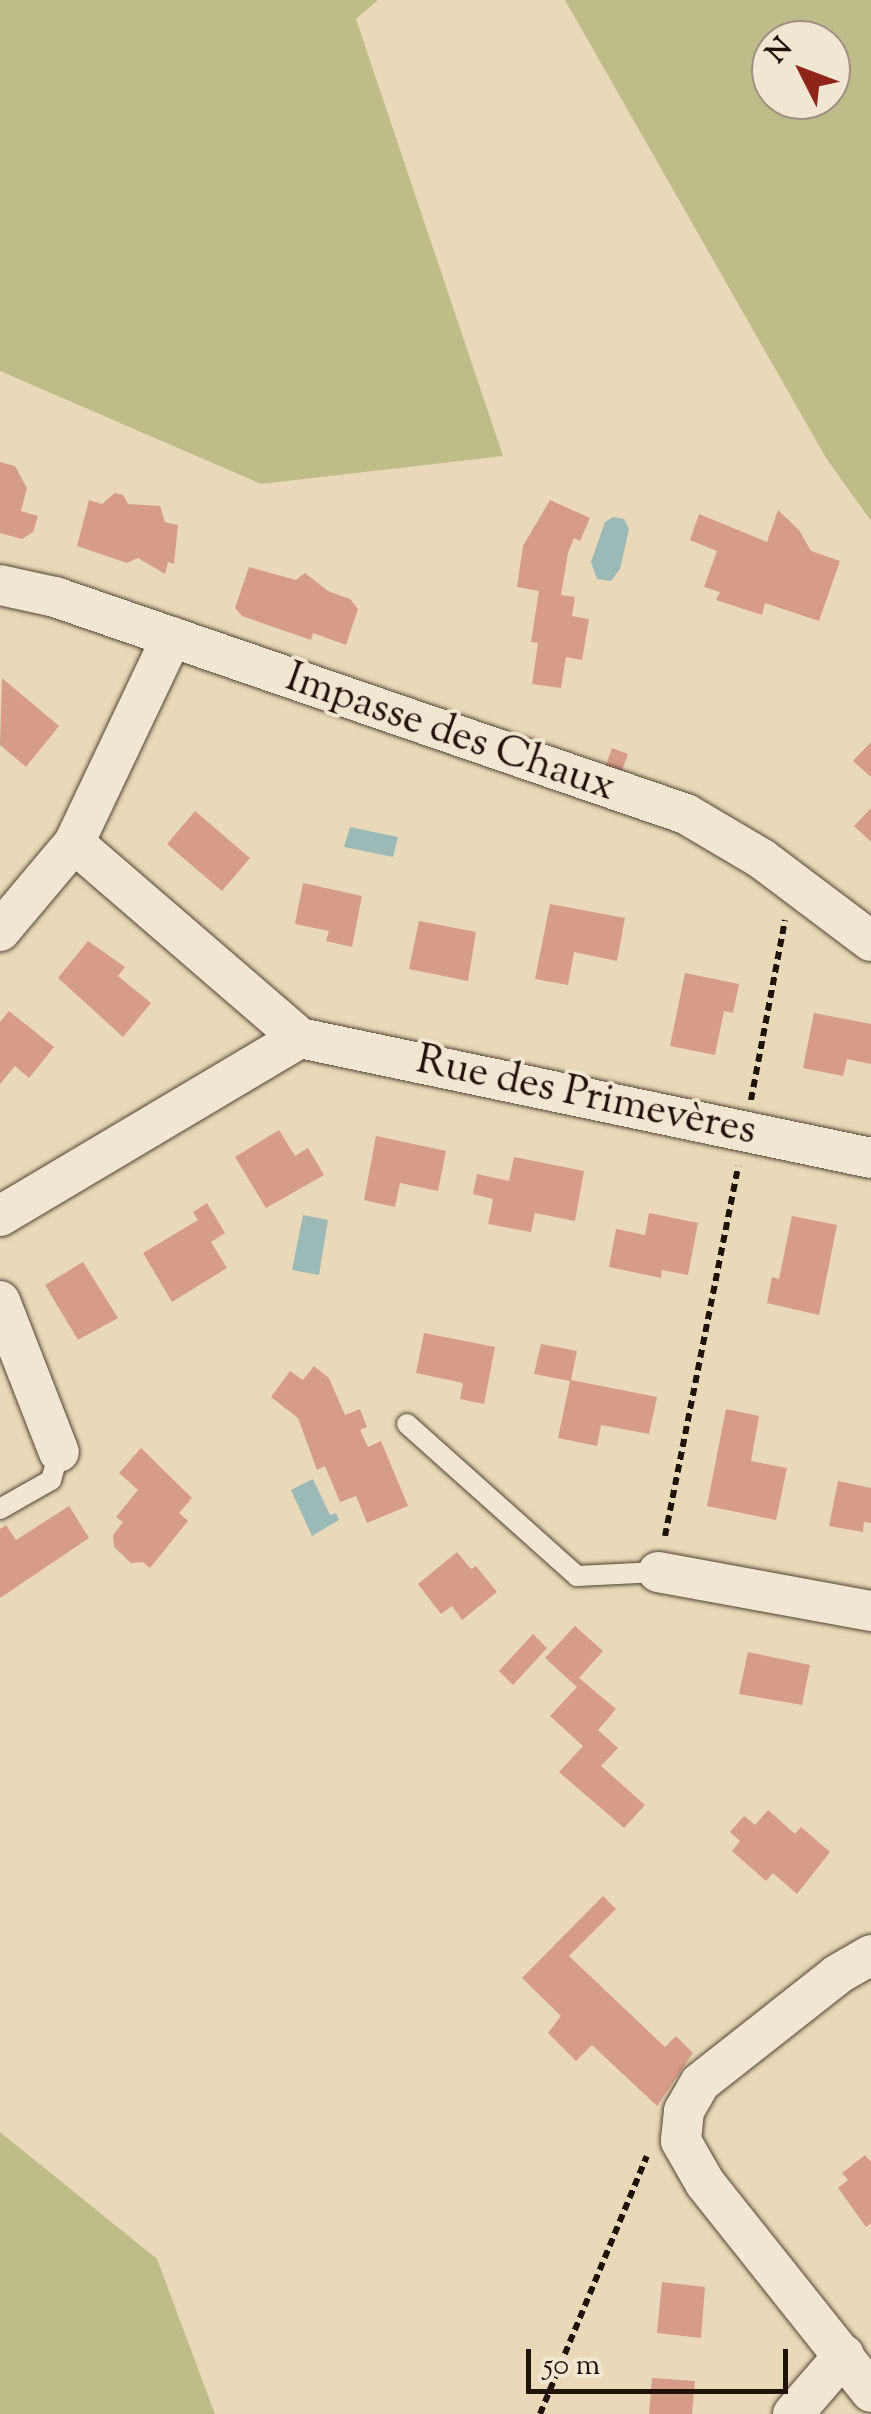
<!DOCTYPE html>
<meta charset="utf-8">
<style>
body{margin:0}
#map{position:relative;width:871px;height:2414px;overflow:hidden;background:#ead9b8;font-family:"Sorts Mill Goudy",serif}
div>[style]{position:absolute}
.green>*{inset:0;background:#bebd8a}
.water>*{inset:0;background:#9ab9b7}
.building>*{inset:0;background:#d79c87}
.path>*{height:6px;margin-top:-3px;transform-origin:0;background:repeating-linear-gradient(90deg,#211209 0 8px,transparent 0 13px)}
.roads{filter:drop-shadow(0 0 2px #534435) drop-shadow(0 0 2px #534435)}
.lane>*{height:20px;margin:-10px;padding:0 10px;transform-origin:10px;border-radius:10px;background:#f1e6d1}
.street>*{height:40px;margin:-20px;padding:0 20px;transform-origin:20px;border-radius:20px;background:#f1e6d1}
span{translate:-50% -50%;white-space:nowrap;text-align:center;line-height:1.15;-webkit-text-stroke:8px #f1e6d1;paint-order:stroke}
.street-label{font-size:42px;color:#211209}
.north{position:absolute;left:751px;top:20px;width:100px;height:100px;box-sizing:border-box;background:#f1e6d1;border:2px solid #9e9181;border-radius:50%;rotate:312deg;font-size:28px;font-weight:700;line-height:40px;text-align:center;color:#211209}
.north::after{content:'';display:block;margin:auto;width:35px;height:45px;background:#8f2418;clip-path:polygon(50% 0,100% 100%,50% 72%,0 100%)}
.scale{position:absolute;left:526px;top:2349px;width:262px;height:45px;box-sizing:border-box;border:5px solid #211209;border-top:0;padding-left:12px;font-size:30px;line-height:35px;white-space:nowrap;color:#211209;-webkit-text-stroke:8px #f1e6d1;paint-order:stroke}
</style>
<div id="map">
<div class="green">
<div style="clip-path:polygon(0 0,378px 0,356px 19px,503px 456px,261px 484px,0 371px)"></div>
<div style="clip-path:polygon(evenodd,565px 0,871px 0,871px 521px,826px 458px,565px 0,771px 40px,831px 40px,831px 100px,771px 100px,771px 40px)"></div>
<div style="clip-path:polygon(0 2132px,157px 2259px,215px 2414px,0 2414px)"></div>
</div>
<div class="water">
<div style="clip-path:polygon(613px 517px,624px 519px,629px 529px,620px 569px,611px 581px,597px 579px,591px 562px,605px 522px)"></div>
<div style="clip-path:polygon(350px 827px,398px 837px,393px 857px,344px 847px)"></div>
<div style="clip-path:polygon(303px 1215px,328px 1220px,319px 1275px,292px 1270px)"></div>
<div style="clip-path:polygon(313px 1479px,330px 1515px,336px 1513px,339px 1520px,312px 1536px,291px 1490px)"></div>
</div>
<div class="building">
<div style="clip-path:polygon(0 462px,15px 466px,27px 488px,21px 511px,38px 516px,33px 532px,22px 539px,0 533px)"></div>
<div style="clip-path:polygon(115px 493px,123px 495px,128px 504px,160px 506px,165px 522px,178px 525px,174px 564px,168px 562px,165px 574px,138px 558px,127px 563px,77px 546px,89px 500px,102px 504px)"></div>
<div style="clip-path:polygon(550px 500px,590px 518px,580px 541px,574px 538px,568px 553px,561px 595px,575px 597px,572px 616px,589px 619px,582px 660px,566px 657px,561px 688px,532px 684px,538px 643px,531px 642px,539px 591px,517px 587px,523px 546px)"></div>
<div style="clip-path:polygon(778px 510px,799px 530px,811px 551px,840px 561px,819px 621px,765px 603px,762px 615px,716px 600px,720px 592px,704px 587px,717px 551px,690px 540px,699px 514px,767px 542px)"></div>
<div style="clip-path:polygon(249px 567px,296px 580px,305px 573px,328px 591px,350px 599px,358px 609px,346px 645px,313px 633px,311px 640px,242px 616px,235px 608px)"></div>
<div style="clip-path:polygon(2px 678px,59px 726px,26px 767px,0 745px)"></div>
<div style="clip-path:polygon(871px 742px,871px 777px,853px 761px)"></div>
<div style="clip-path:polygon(612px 748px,628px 754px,621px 773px,605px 768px)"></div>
<div style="clip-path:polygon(871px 808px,871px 842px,854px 826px)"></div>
<div style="clip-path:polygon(195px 811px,250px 858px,222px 891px,167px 844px)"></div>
<div style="clip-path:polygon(303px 883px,362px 896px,352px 947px,326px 941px,329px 931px,295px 924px)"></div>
<div style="clip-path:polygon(550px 904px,625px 918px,617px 961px,574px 952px,568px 985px,535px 979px)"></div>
<div style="clip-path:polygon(419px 921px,476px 932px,468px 981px,409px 969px)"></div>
<div style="clip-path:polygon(88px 941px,125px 967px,118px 976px,151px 1003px,123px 1037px,58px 978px)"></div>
<div style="clip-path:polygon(685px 973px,739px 984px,733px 1013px,724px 1011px,715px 1055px,670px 1046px)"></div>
<div style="clip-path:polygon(9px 1011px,54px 1047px,29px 1078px,15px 1066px,0 1084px,0 1022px)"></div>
<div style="clip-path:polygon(814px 1013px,871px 1024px,871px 1064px,847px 1059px,843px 1076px,803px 1068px)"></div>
<div style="clip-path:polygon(279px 1130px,295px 1156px,308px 1148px,324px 1175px,266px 1208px,235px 1157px)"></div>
<div style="clip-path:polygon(376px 1136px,446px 1151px,438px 1191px,400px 1183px,395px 1207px,364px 1200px)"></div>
<div style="clip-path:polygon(514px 1157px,584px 1171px,575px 1221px,535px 1213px,531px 1232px,488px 1224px,493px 1199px,473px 1194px,477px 1174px,509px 1181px)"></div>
<div style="clip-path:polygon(207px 1203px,225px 1233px,211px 1242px,227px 1268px,172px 1302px,143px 1253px,198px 1220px,193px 1212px)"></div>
<div style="clip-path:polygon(649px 1213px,698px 1223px,688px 1275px,662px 1270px,661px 1278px,609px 1267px,616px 1229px,645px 1235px)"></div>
<div style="clip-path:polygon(792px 1216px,837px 1225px,819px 1315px,767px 1303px,772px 1277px,779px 1279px)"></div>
<div style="clip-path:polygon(83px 1262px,118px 1318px,78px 1340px,45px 1285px)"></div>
<div style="clip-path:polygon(424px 1333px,495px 1347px,484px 1404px,460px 1399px,463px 1383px,416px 1373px)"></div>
<div style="clip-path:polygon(541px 1344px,577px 1351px,571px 1380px,657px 1397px,649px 1434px,601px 1425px,597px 1446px,558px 1438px,570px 1381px,534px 1374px)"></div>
<div style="clip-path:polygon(314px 1366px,329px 1378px,345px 1415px,360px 1409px,367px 1427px,360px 1430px,368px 1447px,381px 1441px,408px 1506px,367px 1523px,356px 1496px,340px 1502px,325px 1466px,317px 1470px,298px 1418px,271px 1397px,290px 1371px,303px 1380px)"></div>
<div style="clip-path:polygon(726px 1409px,759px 1416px,751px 1461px,787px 1468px,776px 1520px,707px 1506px)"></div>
<div style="clip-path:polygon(141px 1448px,192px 1498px,179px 1513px,188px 1521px,150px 1568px,143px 1562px,131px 1563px,114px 1547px,113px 1535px,123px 1522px,116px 1517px,138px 1490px,119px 1473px)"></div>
<div style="clip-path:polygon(838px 1481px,871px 1488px,871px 1523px,864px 1522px,863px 1532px,829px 1526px)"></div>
<div style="clip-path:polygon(69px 1506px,89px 1538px,0 1598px,0 1529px,6px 1525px,16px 1540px)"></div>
<div style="clip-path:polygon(457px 1552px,471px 1569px,476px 1566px,497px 1592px,462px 1620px,452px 1606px,441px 1614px,418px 1584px)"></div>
<div style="clip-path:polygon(575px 1626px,603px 1651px,579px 1678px,616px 1709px,598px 1730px,618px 1748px,601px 1766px,645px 1805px,624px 1828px,559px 1772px,583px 1746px,550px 1716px,577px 1687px,545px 1658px)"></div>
<div style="clip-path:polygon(533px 1634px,547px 1648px,513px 1685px,499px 1671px)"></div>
<div style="clip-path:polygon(748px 1652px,810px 1665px,802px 1705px,739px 1694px)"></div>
<div style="clip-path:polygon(768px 1810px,795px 1834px,801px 1827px,830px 1852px,797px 1894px,773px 1873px,766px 1881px,732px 1851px,740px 1841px,730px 1832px,744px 1816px,755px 1825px)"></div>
<div style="clip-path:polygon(603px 1896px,616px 1909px,569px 1956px,665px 2047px,676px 2036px,693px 2053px,657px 2106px,592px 2045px,576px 2061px,548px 2033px,561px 2016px,522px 1978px)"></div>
<div style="clip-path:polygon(865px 2155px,871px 2162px,871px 2223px,866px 2227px,838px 2188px,848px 2180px,842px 2173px)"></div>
<div style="clip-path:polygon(662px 2282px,705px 2287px,701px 2338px,657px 2333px)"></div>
<div style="clip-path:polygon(652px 2378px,695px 2381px,692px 2414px,649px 2414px)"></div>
</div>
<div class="path">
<div style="left:751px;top:1100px;width:183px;rotate:-79.3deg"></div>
<div style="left:665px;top:1536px;width:377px;rotate:-78.8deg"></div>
<div style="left:540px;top:2414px;width:279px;rotate:-67.5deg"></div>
</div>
<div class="roads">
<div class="lane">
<div style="left:407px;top:1424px;width:228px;rotate:41.8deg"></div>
<div style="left:577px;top:1576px;width:81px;rotate:-2.8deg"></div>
<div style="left:0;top:1509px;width:59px;rotate:-29.6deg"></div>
<div style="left:51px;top:1480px;width:29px;rotate:-74deg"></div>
</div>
<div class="street">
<div style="left:0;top:585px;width:56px;rotate:12.3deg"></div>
<div style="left:55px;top:597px;width:667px;rotate:18.98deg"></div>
<div style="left:686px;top:814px;width:88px;rotate:30.6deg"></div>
<div style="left:762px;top:859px;width:136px;rotate:37deg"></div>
<div style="left:0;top:931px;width:115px;rotate:-49.9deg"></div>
<div style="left:74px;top:843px;width:228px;rotate:-64.6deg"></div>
<div style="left:300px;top:1038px;width:583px;rotate:11.87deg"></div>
<div style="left:0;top:1216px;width:349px;rotate:-30.7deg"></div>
<div style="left:300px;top:1038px;width:298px;rotate:-139.2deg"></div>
<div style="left:0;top:1301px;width:162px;rotate:68.7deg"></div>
<div style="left:658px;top:1572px;width:217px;rotate:10.4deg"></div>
<div style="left:871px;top:1955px;width:39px;rotate:150deg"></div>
<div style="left:837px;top:1975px;width:174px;rotate:141.8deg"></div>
<div style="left:700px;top:2083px;width:32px;rotate:120deg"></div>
<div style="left:684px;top:2111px;width:30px;rotate:96deg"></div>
<div style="left:681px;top:2141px;width:48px;rotate:60.3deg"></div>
<div style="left:705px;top:2183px;width:267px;rotate:51.5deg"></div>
<div style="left:793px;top:2414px;width:78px;rotate:-49.2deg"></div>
</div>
</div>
<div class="street-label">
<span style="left:450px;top:734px;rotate:19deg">Impasse des Chaux</span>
<span style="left:586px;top:1097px;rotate:12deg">Rue des Primevères</span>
</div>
<div class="north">N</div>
<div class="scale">50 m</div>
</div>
